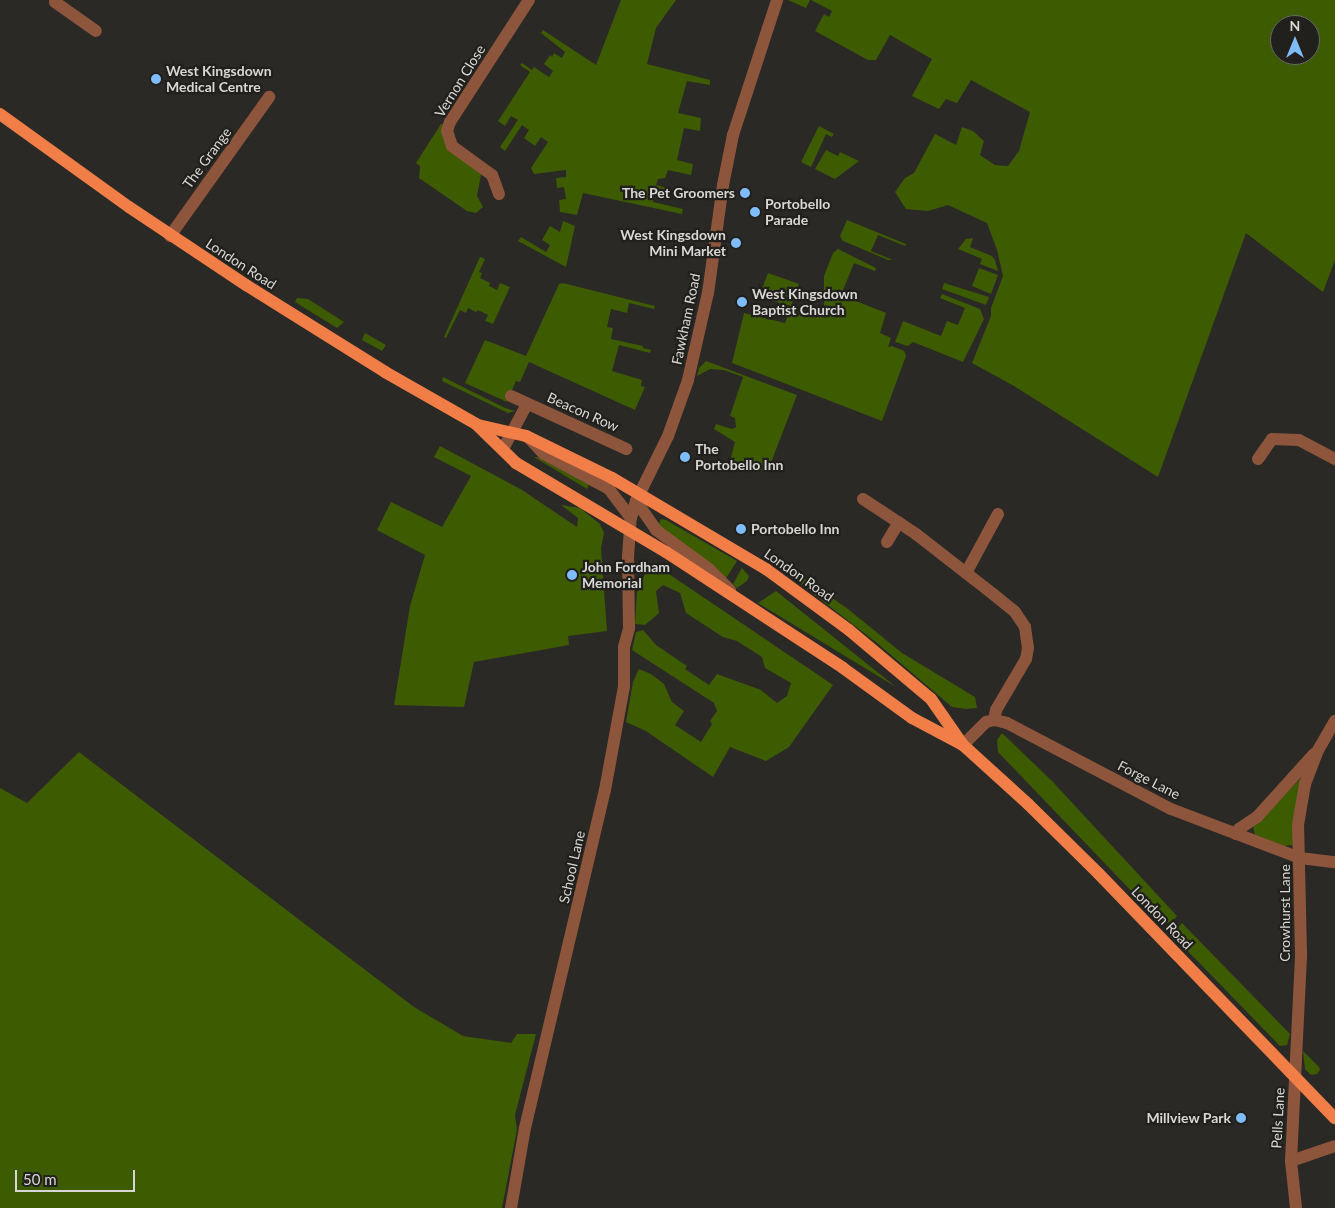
<!DOCTYPE html>
<style>
body{margin:0}
#map{position:relative;width:1335px;height:1208px;overflow:hidden;background:#2b2926;font-family:Lato,sans-serif}
div>[style]{position:absolute}
.green>*{inset:0;background:#3d5b00}
.minor>*{height:12px;margin:-6px;padding:0 6px;transform-origin:6px;border-radius:6px;background:#8e553d}
.tertiary>*{height:12px;margin:-6px;padding:0 6px;transform-origin:6px;border-radius:6px;background:#8e553d}
.primary>*{height:12px;margin:-6px;padding:0 6px;transform-origin:6px;border-radius:6px;background:#f17d47}
.dots>*{width:14px;height:14px;translate:-50% -50%;box-sizing:border-box;border:2px solid #21201d;border-radius:50%}
span{translate:-50% -50%;white-space:nowrap;text-align:center;line-height:1.15;-webkit-text-stroke:4.5px #21201d;paint-order:stroke}
.poi-label{font-size:14px;color:#d8d7d5;font-weight:700}
.left{translate:0 -50%;text-align:left}
.right{translate:-100% -50%;text-align:right}
.street-label{font-size:14px;color:#d8d7d5}
.north{position:absolute;left:1270px;top:15px;width:50px;height:50px;box-sizing:border-box;background:#21201d;border:1px solid #6a6967;border-radius:50%;rotate:0deg;font-size:14px;font-weight:700;line-height:20px;text-align:center;color:#d8d7d5}
.north::after{content:'';display:block;margin:auto;width:18px;height:22px;background:#7fbdfa;clip-path:polygon(50% 0,100% 100%,50% 72%,0 100%)}
.scale{position:absolute;left:15px;top:1170px;width:120px;height:22px;box-sizing:border-box;border:2px solid #d8d7d5;border-top:0;padding-left:6px;font-size:15px;line-height:18px;white-space:nowrap;color:#d8d7d5;-webkit-text-stroke:4px #21201d;paint-order:stroke}
</style>
<div id="map">
<div class="green">
<div style="clip-path:polygon(621px 0,676px 0,656px 28px,647px 64px,710px 80px,710px 85px,687px 81px,678px 113px,701px 118px,700px 131px,684px 128px,677px 160px,693px 164px,691px 175px,668px 170px,665px 178px,658px 179px,656px 185px,667px 188px,667px 190px,656px 188px,653px 202px,683px 209px,682px 214px,583px 193px,577px 215px,560px 212px,559px 200px,566px 199px,564px 187px,557px 188px,556px 178px,566px 177px,566px 170px,534px 174px,531px 168px,548px 142px,541px 137px,535px 146px,524px 138px,529px 130px,522px 125px,505px 151px,500px 147px,518px 120px,511px 116px,505px 126px,498px 121px,530px 72px,520px 65px,522px 63px,532px 70px,534px 67px,549px 77px,553px 71px,544px 64px,550px 55px,552px 57px,554px 53px,562px 58px,565px 52px,541px 33px,543px 30px,596px 65px)"></div>
<div style="clip-path:polygon(788px 0,810px 0,806px 8px)"></div>
<div style="clip-path:polygon(evenodd,811px 0,1335px 0,1335px 260px,1323px 292px,1246px 233px,1158px 477px,1014px 386px,972px 363px,991px 316px,991px 308px,1003px 276px,997px 250px,987px 223px,948px 205px,928px 211px,906px 209px,895px 192px,905px 178px,914px 173px,935px 134px,956px 145px,962px 127px,973px 131px,984px 141px,980px 155px,995px 165px,1008px 166px,1019px 151px,1030px 112px,971px 80px,957px 103px,946px 99px,939px 109px,912px 96px,932px 59px,890px 35px,876px 60px,868px 60px,815px 31px,824px 14px,829px 17px,832px 11px,811px 0,1280px 25px,1310px 25px,1310px 55px,1280px 55px,1280px 25px)"></div>
<div style="clip-path:polygon(441px 124px,444px 124px,481px 175px,477px 196px,483px 207px,476px 213px,467px 211px,419px 178px,420px 166px,416px 163px)"></div>
<div style="clip-path:polygon(819px 126px,834px 134px,832px 137px,826px 134px,811px 167px,801px 162px)"></div>
<div style="clip-path:polygon(826px 150px,838px 156px,840px 152px,859px 161px,835px 179px,815px 169px)"></div>
<div style="clip-path:polygon(847px 220px,906px 244px,905px 246px,878px 235px,871px 251px,893px 260px,888px 260px,843px 241px,840px 236px)"></div>
<div style="clip-path:polygon(563px 221px,575px 226px,566px 267px,518px 241px,521px 237px,546px 252px,550px 245px,542px 240px,550px 226px,560px 232px)"></div>
<div style="clip-path:polygon(973px 238px,970px 247px,992px 256px,995px 260px,998px 271px,980px 264px,982px 259px,958px 249px,966px 239px)"></div>
<div style="clip-path:polygon(838px 249px,876px 268px,875px 271px,854px 263px,841px 295px,886px 313px,880px 333px,891px 338px,888px 347px,892px 346px,904px 351px,906px 356px,882px 421px,732px 363px,744px 313px,785px 323px,791px 306px,759px 297px,768px 273px,799px 284px,791px 306px,811px 313px,814px 306px,824px 310px,824px 276px,833px 253px)"></div>
<div style="clip-path:polygon(480px 257px,485px 259px,479px 272px,482px 273px,480px 278px,490px 283px,489px 286px,497px 290px,500px 283px,510px 287px,493px 324px,485px 321px,488px 315px,478px 310px,476px 312px,468px 308px,466px 313px,460px 310px,446px 338px,444px 337px)"></div>
<div style="clip-path:polygon(979px 268px,998px 275px,991px 294px,972px 286px)"></div>
<div style="clip-path:polygon(563px 283px,655px 306px,654px 309px,629px 303px,627px 313px,611px 309px,607px 327px,613px 328px,611px 339px,643px 346px,643px 348px,651px 350px,650px 353px,619px 345px,612px 371px,642px 380px,641px 386px,645px 387px,635px 410px,529px 362px,520px 382px,516px 381px,507px 402px,465px 383px,485px 340px,526px 356px,559px 284px)"></div>
<div style="clip-path:polygon(944px 283px,989px 297px,986px 305px,942px 289px)"></div>
<div style="clip-path:polygon(942px 294px,980px 309px,984px 319px,963px 362px,913px 342px,908px 346px,895px 342px,903px 321px,941px 336px,947px 321px,958px 325px,965px 308px,940px 298px)"></div>
<div style="clip-path:polygon(297px 298px,308px 299px,344px 322px,337px 328px,295px 302px)"></div>
<div style="clip-path:polygon(365px 333px,386px 345px,382px 351px,362px 340px)"></div>
<div style="clip-path:polygon(706px 361px,797px 395px,767px 473px,746px 462px,726px 468px,728px 461px,730px 461px,735px 442px,714px 429px,716px 424px,732px 429px,736px 427px,735px 418px,730px 416px,743px 377px,724px 370px,710px 369px,697px 376px,699px 368px)"></div>
<div style="clip-path:polygon(443px 377px,505px 408px,515px 411px,508px 413px,442px 381px)"></div>
<div style="clip-path:polygon(440px 446px,522px 490px,577px 527px,578px 518px,561px 505px,580px 508px,600px 524px,604px 533px,601px 548px,607px 631px,568px 636px,569px 645px,474px 662px,464px 707px,394px 705px,410px 606px,425px 555px,377px 530px,391px 502px,442px 527px,471px 476px,434px 457px)"></div>
<div style="clip-path:polygon(534px 457px,537px 457px,589px 485px,587px 489px)"></div>
<div style="clip-path:polygon(661px 519px,666px 520px,737px 561px,725px 580px,658px 526px)"></div>
<div style="clip-path:polygon(788px 567px,848px 609px,902px 653px,975px 697px,977px 708px,966px 709px,952px 707px,877px 643px,794px 579px)"></div>
<div style="clip-path:polygon(654px 568px,660px 568px,833px 685px,789px 747px,766px 761px,730px 747px,713px 777px,646px 731px,626px 722px,633px 682px,639px 669px,651px 674px,664px 684px,672px 702px,684px 711px,675px 725px,701px 742px,712px 724px,710px 721px,717px 711px,714px 703px,632px 650px,636px 632px,643px 630px,656px 645px,687px 666px,685px 669px,709px 685px,717px 674px,761px 690px,777px 703px,787px 696px,791px 683px,765px 668px,762px 657px,737px 641px,723px 637px,686px 613px,680px 593px,663px 585px,656px 591px,659px 613px,645px 625px,635px 624px,637px 592px,645px 574px)"></div>
<div style="clip-path:polygon(742px 568px,749px 576px,747px 581px,737px 588px,733px 584px)"></div>
<div style="clip-path:polygon(776px 591px,896px 687px,758px 603px)"></div>
<div style="clip-path:polygon(1002px 733px,1052px 781px,1177px 916px,1172px 922px,1163px 924px,998px 752px,997px 740px)"></div>
<div style="clip-path:polygon(79px 752px,414px 1007px,463px 1036px,511px 1043px,517px 1034px,536px 1034px,515px 1115px,517px 1130px,502px 1208px,0 1208px,0 788px,27px 803px)"></div>
<div style="clip-path:polygon(1303px 776px,1293px 845px,1284px 846px,1255px 835px,1253px 827px)"></div>
<div style="clip-path:polygon(1182px 923px,1290px 1034px,1287px 1045px,1280px 1046px,1179px 942px,1175px 931px)"></div>
<div style="clip-path:polygon(1303px 1051px,1319px 1067px,1320px 1070px,1317px 1074px,1311px 1075px,1305px 1069px)"></div>
</div>
<div class="minor">
<div style="left:56px;top:0;width:2px;rotate:117deg"></div>
<div style="left:55px;top:2px;width:50px;rotate:35.3deg"></div>
<div style="left:499px;top:194px;width:20px;rotate:-110deg"></div>
<div style="left:492px;top:175px;width:49px;rotate:-144.1deg"></div>
<div style="left:452px;top:146px;width:16px;rotate:-108deg"></div>
<div style="left:447px;top:131px;width:9px;rotate:-72deg"></div>
<div style="left:450px;top:122px;width:145px;rotate:-57.1deg"></div>
<div style="left:170px;top:236px;width:171px;rotate:-54.5deg"></div>
<div style="left:511px;top:396px;width:127px;rotate:24.7deg"></div>
<div style="left:503px;top:449px;width:51px;rotate:-61.9deg"></div>
<div style="left:1258px;top:459px;width:24px;rotate:-55deg"></div>
<div style="left:1272px;top:439px;width:27px;rotate:2deg"></div>
<div style="left:1299px;top:440px;width:41px;rotate:27.8deg"></div>
<div style="left:863px;top:499px;width:64px;rotate:33.4deg"></div>
<div style="left:916px;top:534px;width:98px;rotate:37.9deg"></div>
<div style="left:993px;top:594px;width:28px;rotate:39deg"></div>
<div style="left:1015px;top:612px;width:18px;rotate:56deg"></div>
<div style="left:1025px;top:627px;width:21px;rotate:82deg"></div>
<div style="left:1028px;top:648px;width:11px;rotate:100deg"></div>
<div style="left:1026px;top:659px;width:59px;rotate:120.5deg"></div>
<div style="left:996px;top:710px;width:10px;rotate:101deg"></div>
<div style="left:887px;top:542px;width:23px;rotate:-59deg"></div>
<div style="left:966px;top:573px;width:67px;rotate:-61.5deg"></div>
<div style="left:963px;top:745px;width:33px;rotate:-45deg"></div>
<div style="left:986px;top:722px;width:8px;rotate:-14deg"></div>
<div style="left:994px;top:720px;width:13px;rotate:13deg"></div>
<div style="left:1007px;top:723px;width:185px;rotate:27.7deg"></div>
<div style="left:1171px;top:809px;width:138px;rotate:20.8deg"></div>
<div style="left:1300px;top:858px;width:35px;rotate:7deg"></div>
<div style="left:1236px;top:834px;width:6px;rotate:-59deg"></div>
<div style="left:1239px;top:829px;width:22px;rotate:-34deg"></div>
<div style="left:1257px;top:817px;width:85px;rotate:-47.9deg"></div>
<div style="left:1291px;top:1161px;width:46px;rotate:-18.8deg"></div>
<div style="left:1296px;top:1208px;width:47px;rotate:-96.1deg"></div>
<div style="left:1291px;top:1161px;width:207px;rotate:-87.2deg"></div>
<div style="left:1301px;top:954px;width:129px;rotate:-91.3deg"></div>
<div style="left:1298px;top:825px;width:42px;rotate:-80.3deg"></div>
<div style="left:1305px;top:784px;width:34px;rotate:-69deg"></div>
<div style="left:1317px;top:752px;width:36px;rotate:-60deg"></div>
</div>
<div class="tertiary">
<div style="left:528px;top:437px;width:23px;rotate:47deg"></div>
<div style="left:544px;top:454px;width:74px;rotate:28.3deg"></div>
<div style="left:609px;top:489px;width:36px;rotate:53deg"></div>
<div style="left:636px;top:501px;width:35px;rotate:55deg"></div>
<div style="left:656px;top:530px;width:66px;rotate:36.3deg"></div>
<div style="left:709px;top:569px;width:30px;rotate:45deg"></div>
<div style="left:511px;top:1208px;width:81px;rotate:-80.1deg"></div>
<div style="left:525px;top:1128px;width:347px;rotate:-76.7deg"></div>
<div style="left:605px;top:790px;width:106px;rotate:-79.6deg"></div>
<div style="left:624px;top:686px;width:39px;rotate:-90deg"></div>
<div style="left:624px;top:647px;width:20px;rotate:-75deg"></div>
<div style="left:629px;top:628px;width:71px;rotate:-90.8deg"></div>
<div style="left:628px;top:557px;width:39px;rotate:-86deg"></div>
<div style="left:631px;top:518px;width:18px;rotate:-74deg"></div>
<div style="left:636px;top:501px;width:72px;rotate:-63.8deg"></div>
<div style="left:668px;top:436px;width:59px;rotate:-70.3deg"></div>
<div style="left:688px;top:380px;width:89px;rotate:-77.1deg"></div>
<div style="left:708px;top:293px;width:109px;rotate:-82.1deg"></div>
<div style="left:723px;top:185px;width:51px;rotate:-78.7deg"></div>
<div style="left:733px;top:135px;width:142px;rotate:-71.9deg"></div>
</div>
<div class="primary">
<div style="left:0;top:114px;width:159px;rotate:35.8deg"></div>
<div style="left:129px;top:207px;width:141px;rotate:33.7deg"></div>
<div style="left:246px;top:285px;width:164px;rotate:32deg"></div>
<div style="left:385px;top:372px;width:105px;rotate:29.7deg"></div>
<div style="left:476px;top:424px;width:56px;rotate:44.3deg"></div>
<div style="left:516px;top:463px;width:174px;rotate:30.7deg"></div>
<div style="left:666px;top:552px;width:212px;rotate:33.2deg"></div>
<div style="left:843px;top:668px;width:85px;rotate:35.9deg"></div>
<div style="left:912px;top:718px;width:58px;rotate:27.9deg"></div>
<div style="left:478px;top:425px;width:49px;rotate:12.9deg"></div>
<div style="left:526px;top:436px;width:96px;rotate:26deg"></div>
<div style="left:612px;top:478px;width:179px;rotate:30.6deg"></div>
<div style="left:766px;top:569px;width:103px;rotate:36.3deg"></div>
<div style="left:849px;top:630px;width:107px;rotate:40.1deg"></div>
<div style="left:931px;top:699px;width:56px;rotate:55.2deg"></div>
<div style="left:963px;top:745px;width:88px;rotate:42.2deg"></div>
<div style="left:1028px;top:804px;width:98px;rotate:44.6deg"></div>
<div style="left:1098px;top:873px;width:341px;rotate:46deg"></div>
</div>
<div class="dots">
<div style="left:156px;top:79px;background:#7fbdfa"></div>
<div style="left:745px;top:193px;background:#7fbdfa"></div>
<div style="left:755px;top:212px;background:#7fbdfa"></div>
<div style="left:736px;top:243px;background:#7fbdfa"></div>
<div style="left:742px;top:302px;background:#7fbdfa"></div>
<div style="left:685px;top:457px;background:#7fbdfa"></div>
<div style="left:741px;top:529px;background:#7fbdfa"></div>
<div style="left:572px;top:575px;background:#7fbdfa"></div>
<div style="left:1241px;top:1118px;background:#7fbdfa"></div>
</div>
<div class="poi-label">
<span class="left" style="left:166px;top:79px">West Kingsdown<br>Medical Centre</span>
<span class="right" style="left:735px;top:193px">The Pet Groomers</span>
<span class="left" style="left:765px;top:212px">Portobello<br>Parade</span>
<span class="right" style="left:726px;top:243px">West Kingsdown<br>Mini Market</span>
<span class="left" style="left:752px;top:302px">West Kingsdown<br>Baptist Church</span>
<span class="left" style="left:695px;top:457px">The<br>Portobello Inn</span>
<span class="left" style="left:751px;top:529px">Portobello Inn</span>
<span class="left" style="left:582px;top:575px">John Fordham<br>Memorial</span>
<span class="right" style="left:1231px;top:1118px">Millview Park</span>
</div>
<div class="street-label">
<span style="left:460px;top:81px;rotate:-58deg">Vernon Close</span>
<span style="left:207px;top:158px;rotate:-54deg">The Grange</span>
<span style="left:241px;top:264px;rotate:33deg">London Road</span>
<span style="left:686px;top:319px;rotate:-78deg">Fawkham Road</span>
<span style="left:583px;top:412px;rotate:24deg">Beacon Row</span>
<span style="left:799px;top:575px;rotate:35deg">London Road</span>
<span style="left:1149px;top:780px;rotate:27deg">Forge Lane</span>
<span style="left:572px;top:867px;rotate:-77deg">School Lane</span>
<span style="left:1285px;top:913px;rotate:-90deg">Crowhurst Lane</span>
<span style="left:1162px;top:918px;rotate:46deg">London Road</span>
<span style="left:1278px;top:1118px;rotate:-87deg">Pells Lane</span>
</div>
<div class="north">N</div>
<div class="scale">50 m</div>
</div>
